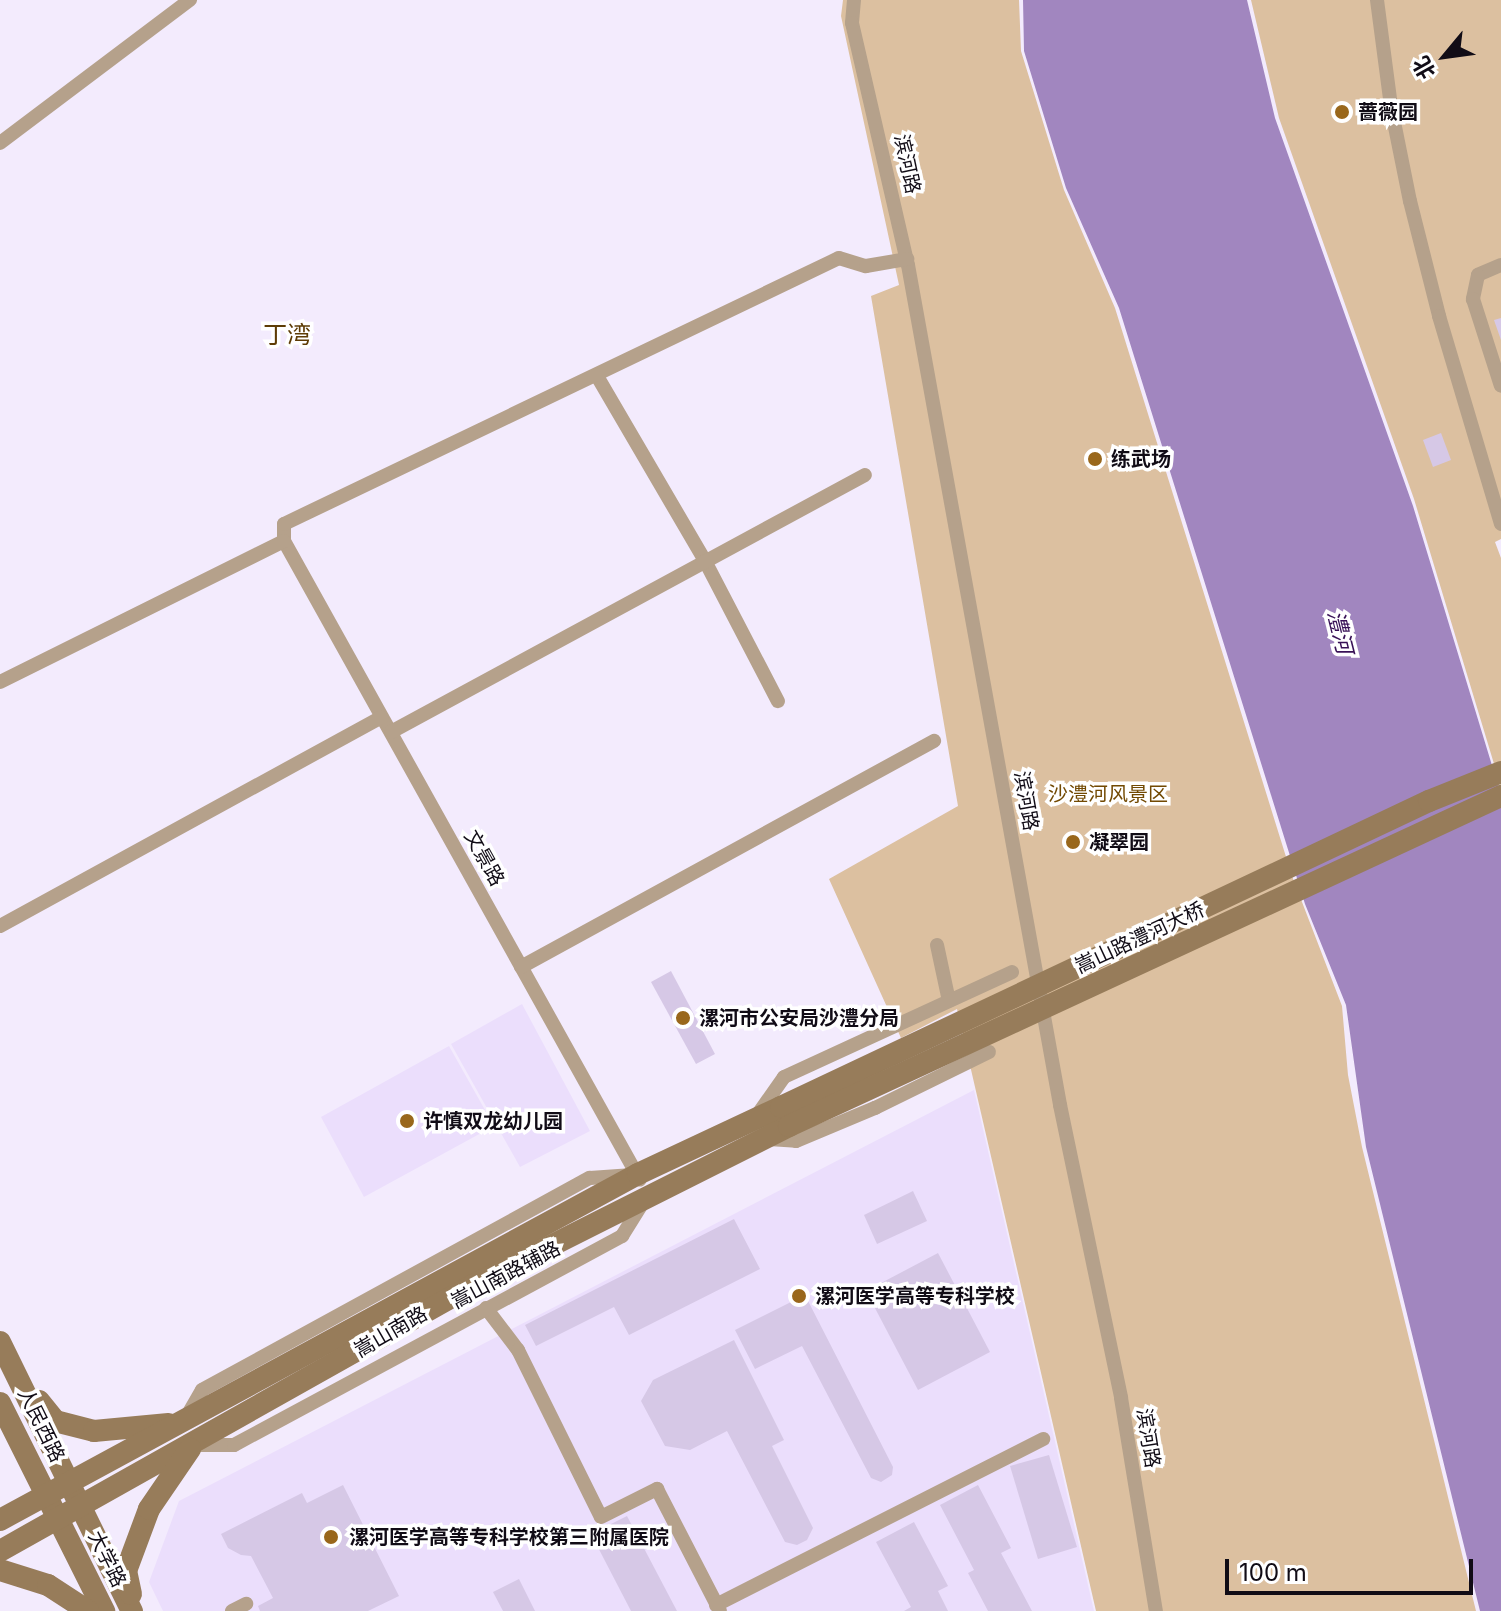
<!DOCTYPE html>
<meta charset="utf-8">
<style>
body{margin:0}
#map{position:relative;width:1501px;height:1611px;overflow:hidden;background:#f3ebfd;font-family:Inter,"Noto Sans SC",sans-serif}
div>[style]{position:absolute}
.built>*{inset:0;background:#ebdefc}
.green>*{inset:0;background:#dcc0a0}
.water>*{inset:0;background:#a186bf}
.building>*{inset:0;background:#d6c8e6}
.street>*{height:14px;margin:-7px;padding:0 7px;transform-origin:7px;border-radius:7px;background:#b5a18b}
.secondary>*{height:22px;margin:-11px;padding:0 11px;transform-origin:11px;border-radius:11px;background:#977c5a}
.secondary-bridge>*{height:22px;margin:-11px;padding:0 11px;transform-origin:11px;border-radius:11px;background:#977c5a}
.dots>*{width:22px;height:22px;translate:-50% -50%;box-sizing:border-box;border:4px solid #fff;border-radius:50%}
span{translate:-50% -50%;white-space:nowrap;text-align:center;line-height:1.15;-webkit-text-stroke:7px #fff;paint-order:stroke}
.poi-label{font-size:20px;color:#110c16;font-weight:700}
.left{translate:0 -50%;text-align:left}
.street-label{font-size:20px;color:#110c16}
.park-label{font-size:20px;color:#724902}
.water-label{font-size:22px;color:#381156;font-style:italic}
.quarter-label{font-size:24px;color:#5e3c05}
.north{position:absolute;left:1405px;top:16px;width:80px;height:80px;-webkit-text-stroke:6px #fff;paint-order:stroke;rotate:241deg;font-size:22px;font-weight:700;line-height:32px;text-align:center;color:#110c16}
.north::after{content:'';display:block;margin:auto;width:28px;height:36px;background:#110c16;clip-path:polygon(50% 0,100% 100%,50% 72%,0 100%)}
.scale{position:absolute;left:1225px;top:1559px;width:248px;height:36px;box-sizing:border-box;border:4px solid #110c16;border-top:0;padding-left:10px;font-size:24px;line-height:28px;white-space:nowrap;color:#110c16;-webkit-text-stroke:6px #fff;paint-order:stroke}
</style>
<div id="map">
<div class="built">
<div style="clip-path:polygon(522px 1004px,590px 1131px,520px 1167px,451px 1044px)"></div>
<div style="clip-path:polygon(449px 1046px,494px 1126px,364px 1197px,321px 1117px)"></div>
<div style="clip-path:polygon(974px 1090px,1094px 1611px,163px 1611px,149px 1582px,179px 1501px)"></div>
</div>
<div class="green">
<div style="clip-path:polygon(843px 0,1019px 0,1021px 51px,1064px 190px,1115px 308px,1292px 876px,1342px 1006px,1348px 1075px,1362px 1147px,1476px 1611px,1096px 1611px,957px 1009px,901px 1038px,829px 879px,958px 806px,871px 296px,899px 285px,841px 16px)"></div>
<div style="clip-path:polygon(1251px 0,1501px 0,1501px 539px,1495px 542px,1501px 558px,1501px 787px,1414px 499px,1279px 118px)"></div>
</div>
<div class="water">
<div style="clip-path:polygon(1023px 0,1247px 0,1275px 118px,1413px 506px,1501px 795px,1501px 1611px,1480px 1611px,1366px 1147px,1346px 1005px,1305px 904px,1119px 308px,1066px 188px,1024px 51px)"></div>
</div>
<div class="building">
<div style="clip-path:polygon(1501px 318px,1501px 340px,1494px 320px)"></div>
<div style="clip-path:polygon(1441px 433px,1451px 460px,1433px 467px,1423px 440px)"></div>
<div style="clip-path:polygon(671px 971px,715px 1054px,696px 1064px,651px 982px)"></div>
<div style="clip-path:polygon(913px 1191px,927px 1221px,877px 1244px,864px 1215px)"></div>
<div style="clip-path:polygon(734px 1219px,760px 1269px,629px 1335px,614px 1307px,536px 1346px,525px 1325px)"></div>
<div style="clip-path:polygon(938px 1253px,990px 1352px,918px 1390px,866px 1291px)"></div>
<div style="clip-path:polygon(805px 1295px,893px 1467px,892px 1475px,881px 1482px,871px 1478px,802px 1346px,755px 1369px,735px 1330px)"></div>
<div style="clip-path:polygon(734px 1340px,784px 1440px,772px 1446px,813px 1528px,807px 1540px,797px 1545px,785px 1542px,727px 1431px,690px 1450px,665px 1446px,641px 1401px,653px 1380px)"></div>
<div style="clip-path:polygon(1049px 1455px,1077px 1547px,1038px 1559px,1010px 1466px)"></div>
<div style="clip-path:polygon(343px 1485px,399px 1596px,368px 1611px,260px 1611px,258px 1606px,273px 1598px,251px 1556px,241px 1555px,228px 1548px,221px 1534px,302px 1493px,307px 1503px)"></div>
<div style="clip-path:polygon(978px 1485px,1011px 1548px,1001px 1553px,1032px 1611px,988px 1611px,968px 1573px,974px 1570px,940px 1505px)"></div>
<div style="clip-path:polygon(627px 1516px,677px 1611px,631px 1611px,591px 1534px)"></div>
<div style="clip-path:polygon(914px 1522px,948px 1586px,938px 1591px,948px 1611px,904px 1611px,911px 1607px,876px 1542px)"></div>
<div style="clip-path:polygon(519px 1579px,535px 1611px,503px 1611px,493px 1592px)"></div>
</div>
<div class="street">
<div style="left:854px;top:0;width:23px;rotate:95deg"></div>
<div style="left:852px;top:23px;width:248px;rotate:77deg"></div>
<div style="left:908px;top:265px;width:854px;rotate:79.74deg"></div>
<div style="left:1060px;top:1105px;width:299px;rotate:78.2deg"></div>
<div style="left:1121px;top:1398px;width:216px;rotate:80.7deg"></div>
<div style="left:1377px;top:0;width:108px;rotate:82.5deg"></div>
<div style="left:1391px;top:107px;width:96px;rotate:78.6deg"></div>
<div style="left:1410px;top:201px;width:119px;rotate:75.8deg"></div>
<div style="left:1439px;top:316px;width:217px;rotate:73.4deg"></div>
<div style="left:0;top:143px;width:238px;rotate:-37deg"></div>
<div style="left:1501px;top:265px;width:25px;rotate:157deg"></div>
<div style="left:1478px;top:275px;width:25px;rotate:102deg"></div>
<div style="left:1473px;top:299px;width:91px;rotate:72.2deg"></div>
<div style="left:597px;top:376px;width:214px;rotate:59.7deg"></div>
<div style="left:705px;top:561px;width:158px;rotate:62.5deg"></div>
<div style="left:284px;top:541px;width:731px;rotate:60.88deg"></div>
<div style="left:284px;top:541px;width:17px;rotate:-90deg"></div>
<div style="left:284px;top:524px;width:615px;rotate:-25.61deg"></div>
<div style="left:839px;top:258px;width:28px;rotate:17deg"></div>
<div style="left:866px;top:266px;width:42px;rotate:-9.7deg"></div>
<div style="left:0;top:682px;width:317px;rotate:-26.4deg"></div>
<div style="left:391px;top:732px;width:539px;rotate:-28.47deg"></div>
<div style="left:0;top:926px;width:435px;rotate:-28.7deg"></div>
<div style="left:937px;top:945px;width:57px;rotate:77.9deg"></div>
<div style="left:521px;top:967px;width:471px;rotate:-28.7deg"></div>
<div style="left:758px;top:1114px;width:45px;rotate:-54.9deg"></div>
<div style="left:784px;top:1077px;width:251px;rotate:-24.7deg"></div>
<div style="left:769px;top:1139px;width:27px;rotate:4deg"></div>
<div style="left:796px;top:1141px;width:86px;rotate:-22.7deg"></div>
<div style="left:875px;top:1108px;width:127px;rotate:-26.2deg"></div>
<div style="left:486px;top:1308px;width:53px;rotate:52.7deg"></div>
<div style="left:518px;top:1350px;width:186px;rotate:63.6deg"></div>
<div style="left:601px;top:1517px;width:63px;rotate:-26.6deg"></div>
<div style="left:657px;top:1489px;width:137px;rotate:62.7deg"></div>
<div style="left:187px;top:1416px;width:30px;rotate:-60deg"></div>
<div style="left:202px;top:1390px;width:442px;rotate:-28.7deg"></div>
<div style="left:590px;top:1178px;width:39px;rotate:-4deg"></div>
<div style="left:193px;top:1445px;width:41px"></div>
<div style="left:234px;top:1445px;width:441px;rotate:-28.3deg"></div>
<div style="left:622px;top:1236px;width:40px;rotate:-58deg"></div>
<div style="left:716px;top:1605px;width:367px;rotate:-26.9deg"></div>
<div style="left:232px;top:1611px;width:16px;rotate:-27deg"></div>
</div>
<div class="secondary">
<div style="left:0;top:1342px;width:300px;rotate:63.9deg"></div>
<div style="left:39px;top:1401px;width:26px;rotate:51deg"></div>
<div style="left:55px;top:1421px;width:40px;rotate:14.4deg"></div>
<div style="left:94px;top:1431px;width:75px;rotate:-5.3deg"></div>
<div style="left:0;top:1403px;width:233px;rotate:63.4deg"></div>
<div style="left:0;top:1520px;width:726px;rotate:-28.47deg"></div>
<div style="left:638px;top:1174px;width:158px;rotate:-25.1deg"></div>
<div style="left:0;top:1551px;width:543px;rotate:-29.35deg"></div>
<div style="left:473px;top:1285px;width:354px;rotate:-26.7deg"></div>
<div style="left:0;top:1570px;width:50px;rotate:17.4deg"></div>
<div style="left:48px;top:1585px;width:48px;rotate:33deg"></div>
<div style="left:131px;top:1594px;width:24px;rotate:-102deg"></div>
<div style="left:126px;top:1571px;width:66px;rotate:-69.6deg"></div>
<div style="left:149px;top:1509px;width:73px;rotate:-55.7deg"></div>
</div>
<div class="secondary-bridge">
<div style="left:781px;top:1107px;width:717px;rotate:-25.28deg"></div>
<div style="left:1429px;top:801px;width:78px;rotate:-21.9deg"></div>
<div style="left:789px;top:1126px;width:785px;rotate:-24.87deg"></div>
</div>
<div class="dots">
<div style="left:1342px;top:112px;background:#99671b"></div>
<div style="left:1095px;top:459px;background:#99671b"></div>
<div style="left:1073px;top:842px;background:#99671b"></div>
<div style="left:683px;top:1018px;background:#99671b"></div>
<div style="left:407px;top:1121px;background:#99671b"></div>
<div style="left:799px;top:1296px;background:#99671b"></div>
<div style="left:331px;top:1537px;background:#99671b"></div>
</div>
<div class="poi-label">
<span class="left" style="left:1358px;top:112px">蔷薇园</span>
<span class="left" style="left:1111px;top:459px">练武场</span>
<span class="left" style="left:1089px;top:842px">凝翠园</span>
<span class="left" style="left:699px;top:1018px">漯河市公安局沙澧分局</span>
<span class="left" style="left:423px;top:1121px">许慎双龙幼儿园</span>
<span class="left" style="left:815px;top:1296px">漯河医学高等专科学校</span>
<span class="left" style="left:349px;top:1537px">漯河医学高等专科学校第三附属医院</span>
</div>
<div class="street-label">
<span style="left:907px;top:164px;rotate:78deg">滨河路</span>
<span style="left:1026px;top:801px;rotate:80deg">滨河路</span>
<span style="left:484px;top:858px;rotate:61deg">文景路</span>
<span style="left:1140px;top:938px;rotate:-25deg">嵩山路澧河大桥</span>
<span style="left:506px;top:1275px;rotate:-28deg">嵩山南路辅路</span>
<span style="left:391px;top:1332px;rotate:-30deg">嵩山南路</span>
<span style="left:41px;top:1425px;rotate:64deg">人民西路</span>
<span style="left:1148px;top:1438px;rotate:81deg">滨河路</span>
<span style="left:107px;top:1559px;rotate:64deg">大学路</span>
</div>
<div class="park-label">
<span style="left:1108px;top:794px">沙澧河风景区</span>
</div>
<div class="water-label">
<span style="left:1340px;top:632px;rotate:76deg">澧河</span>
</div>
<div class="quarter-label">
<span style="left:287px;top:335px">丁湾</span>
</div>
<div class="north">北</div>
<div class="scale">100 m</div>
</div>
